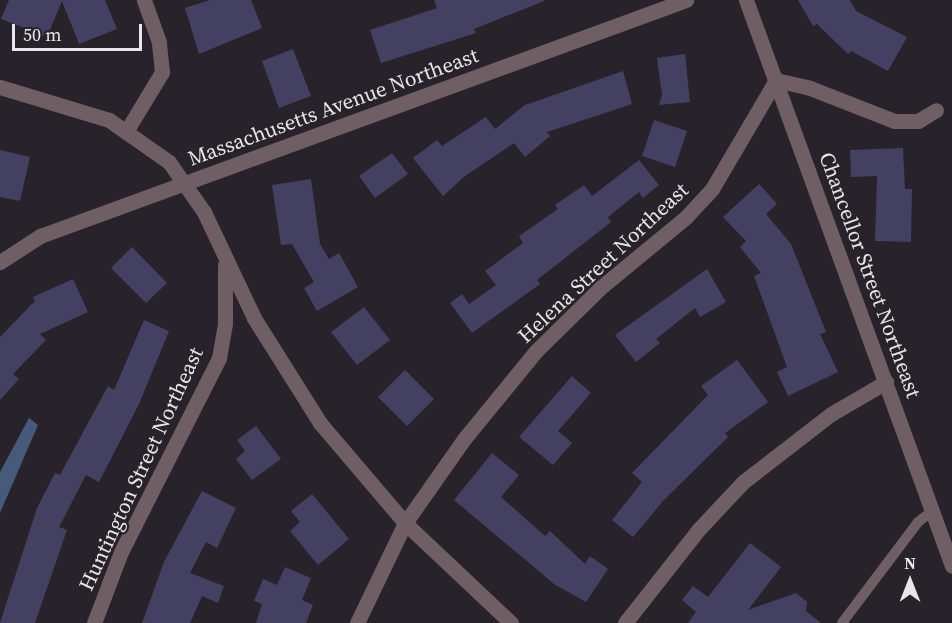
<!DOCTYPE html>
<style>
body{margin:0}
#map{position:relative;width:952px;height:623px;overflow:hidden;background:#28232a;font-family:"Source Serif 4",serif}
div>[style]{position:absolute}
.water>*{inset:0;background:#465b7b}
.building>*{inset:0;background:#444062}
.service>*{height:10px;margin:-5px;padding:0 5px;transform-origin:5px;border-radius:5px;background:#705e65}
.minor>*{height:15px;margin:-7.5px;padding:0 7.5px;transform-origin:7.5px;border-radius:7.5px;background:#705e65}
.tertiary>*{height:15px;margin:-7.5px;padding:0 7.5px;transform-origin:7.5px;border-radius:7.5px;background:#705e65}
span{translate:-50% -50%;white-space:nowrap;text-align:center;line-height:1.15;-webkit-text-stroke:4.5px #28232a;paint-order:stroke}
.street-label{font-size:21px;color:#e9e5ea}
.north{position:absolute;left:880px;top:551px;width:60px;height:60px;-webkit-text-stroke:4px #28232a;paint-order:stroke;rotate:0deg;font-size:16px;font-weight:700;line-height:24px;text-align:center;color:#e9e5ea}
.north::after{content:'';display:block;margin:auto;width:21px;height:27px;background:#e9e5ea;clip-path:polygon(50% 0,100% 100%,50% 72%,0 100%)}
.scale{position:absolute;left:12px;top:24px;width:130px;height:27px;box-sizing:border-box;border:3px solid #e9e5ea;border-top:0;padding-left:8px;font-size:18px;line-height:21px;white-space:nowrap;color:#e9e5ea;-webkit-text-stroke:4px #28232a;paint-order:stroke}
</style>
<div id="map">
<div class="water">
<div style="clip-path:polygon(29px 418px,38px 425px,0 513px,0 472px)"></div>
</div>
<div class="building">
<div style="clip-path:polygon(9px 0,105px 0,117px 29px,79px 44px,62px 1px,47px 37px,1px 19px)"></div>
<div style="clip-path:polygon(210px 0,251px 0,262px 28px,199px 54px,185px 8px)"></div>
<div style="clip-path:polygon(434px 0,544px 0,544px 1px,474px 29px,476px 33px,381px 63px,370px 30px,437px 8px)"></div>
<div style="clip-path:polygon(798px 0,850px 0,856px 11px,907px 37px,888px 71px,851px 51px,848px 54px,817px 24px,813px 26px)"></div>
<div style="clip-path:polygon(293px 49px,311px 96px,279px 108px,262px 61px)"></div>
<div style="clip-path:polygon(685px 54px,690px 102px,659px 105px,662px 95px,657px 58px)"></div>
<div style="clip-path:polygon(623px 71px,632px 104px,547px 132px,550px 136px,525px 157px,514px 143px,465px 176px,443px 196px,413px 158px,437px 140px,442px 146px,486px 117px,495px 129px,525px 105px)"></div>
<div style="clip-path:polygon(654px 120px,687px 131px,675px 167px,642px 156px)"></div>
<div style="clip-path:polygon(903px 148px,905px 189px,912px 189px,911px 242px,875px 241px,877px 176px,851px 177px,850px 150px)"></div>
<div style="clip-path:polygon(0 150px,30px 157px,20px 201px,0 197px)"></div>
<div style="clip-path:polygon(392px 153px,408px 174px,375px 198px,359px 176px)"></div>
<div style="clip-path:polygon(639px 160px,659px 185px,643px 198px,639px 192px,608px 217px,611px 222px,537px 280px,540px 284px,472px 333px,450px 303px,462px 294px,469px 304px,496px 285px,485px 271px,523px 243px,519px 236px,558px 209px,555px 205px,584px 185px,592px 196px)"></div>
<div style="clip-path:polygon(311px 179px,320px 244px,329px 259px,339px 253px,358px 287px,317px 311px,304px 288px,314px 282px,292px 244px,281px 245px,272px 185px)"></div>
<div style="clip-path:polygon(759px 184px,777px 204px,766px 214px,791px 244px,826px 332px,820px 334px,838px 372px,788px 396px,777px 372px,787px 367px,754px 276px,761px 273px,740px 247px,746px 241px,723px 217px)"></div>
<div style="clip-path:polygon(132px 247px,167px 283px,146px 303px,111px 268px)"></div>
<div style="clip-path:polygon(707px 269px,726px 302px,700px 317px,695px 308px,656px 339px,660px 343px,636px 362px,615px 335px)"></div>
<div style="clip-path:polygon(73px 279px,88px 312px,40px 334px,46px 340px,13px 374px,19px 379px,0 400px,0 337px,35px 301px,33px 297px)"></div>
<div style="clip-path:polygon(364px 307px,390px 340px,357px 365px,331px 332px)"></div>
<div style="clip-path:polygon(144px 320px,169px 331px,139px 404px,99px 482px,86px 475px,59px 527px,67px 530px,35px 623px,0 623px,37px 508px,55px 473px,60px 475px,108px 386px,114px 390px)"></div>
<div style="clip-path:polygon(737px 360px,768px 402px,725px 433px,728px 437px,663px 501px,633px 537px,612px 520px,642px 482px,632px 473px,708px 395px,701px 386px)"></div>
<div style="clip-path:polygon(405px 370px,434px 399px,407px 426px,378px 397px)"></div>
<div style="clip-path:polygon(572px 376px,591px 393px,558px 431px,572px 443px,553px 465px,519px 437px)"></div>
<div style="clip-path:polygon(256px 426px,281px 459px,252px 480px,236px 459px,245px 451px,237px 440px)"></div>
<div style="clip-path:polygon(492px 453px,519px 475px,501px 497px,545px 536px,550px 531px,585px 564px,590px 556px,608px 569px,586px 602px,554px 584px,454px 500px)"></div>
<div style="clip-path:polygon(202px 491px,236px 508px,217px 548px,206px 542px,190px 573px,224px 586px,218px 603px,202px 596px,190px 623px,142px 623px,164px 562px)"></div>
<div style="clip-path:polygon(312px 494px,349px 539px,318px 565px,290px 531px,300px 522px,291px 511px)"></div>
<div style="clip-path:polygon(750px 543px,781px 567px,748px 610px,796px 593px,807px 602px,806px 611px,821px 623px,688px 623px,696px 612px,682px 600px,693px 586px,708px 597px)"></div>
<div style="clip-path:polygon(285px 567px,311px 578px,302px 600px,313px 605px,306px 623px,256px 623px,262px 604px,254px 601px,263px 579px,277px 585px)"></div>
</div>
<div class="service">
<div style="left:842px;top:623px;width:126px;rotate:-53deg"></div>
<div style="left:918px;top:522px;width:18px;rotate:-38deg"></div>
</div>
<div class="minor">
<div style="left:0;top:87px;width:114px;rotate:16.8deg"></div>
<div style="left:109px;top:120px;width:73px;rotate:35deg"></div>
<div style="left:169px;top:162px;width:61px;rotate:55deg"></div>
<div style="left:204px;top:212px;width:117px;rotate:64.7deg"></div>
<div style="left:254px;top:318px;width:124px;rotate:57.8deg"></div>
<div style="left:320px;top:423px;width:131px;rotate:49.6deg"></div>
<div style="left:405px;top:523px;width:146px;rotate:43.3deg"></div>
<div style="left:127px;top:130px;width:68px;rotate:-58.9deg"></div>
<div style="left:162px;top:72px;width:30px;rotate:-96deg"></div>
<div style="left:159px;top:42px;width:45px;rotate:-109.7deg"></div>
<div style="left:0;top:262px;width:48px;rotate:-33deg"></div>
<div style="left:40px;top:236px;width:688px;rotate:-20.07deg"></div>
<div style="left:94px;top:623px;width:76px;rotate:-69.2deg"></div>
<div style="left:121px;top:552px;width:217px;rotate:-63.2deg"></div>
<div style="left:219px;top:358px;width:36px;rotate:-80deg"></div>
<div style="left:225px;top:323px;width:58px;rotate:-90deg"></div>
<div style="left:357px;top:623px;width:111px;rotate:-64.4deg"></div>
<div style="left:405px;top:523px;width:103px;rotate:-54.9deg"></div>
<div style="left:464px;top:439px;width:114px;rotate:-50.7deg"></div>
<div style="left:536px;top:351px;width:90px;rotate:-44.5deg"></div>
<div style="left:600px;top:288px;width:112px;rotate:-39.5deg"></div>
<div style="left:686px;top:217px;width:38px;rotate:-47deg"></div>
<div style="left:712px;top:189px;width:126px;rotate:-59.6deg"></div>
<div style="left:776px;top:80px;width:35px;rotate:13deg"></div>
<div style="left:810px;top:88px;width:90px;rotate:21.4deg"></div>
<div style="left:894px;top:121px;width:24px"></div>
<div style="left:918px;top:121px;width:21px;rotate:-31deg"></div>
<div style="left:625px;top:623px;width:120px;rotate:-51.8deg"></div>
<div style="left:699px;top:529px;width:64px;rotate:-46.9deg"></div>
<div style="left:743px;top:482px;width:111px;rotate:-37.7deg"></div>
<div style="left:831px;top:414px;width:64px;rotate:-30.2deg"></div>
</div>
<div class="tertiary">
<div style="left:746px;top:0;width:602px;rotate:70deg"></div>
</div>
<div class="street-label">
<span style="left:333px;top:107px;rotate:-20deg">Massachusetts Avenue Northeast</span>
<span style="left:603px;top:263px;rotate:-43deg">Helena Street Northeast</span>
<span style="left:870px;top:275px;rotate:70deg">Chancellor Street Northeast</span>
<span style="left:141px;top:469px;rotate:-65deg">Huntington Street Northeast</span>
</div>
<div class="north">N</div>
<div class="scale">50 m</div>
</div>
